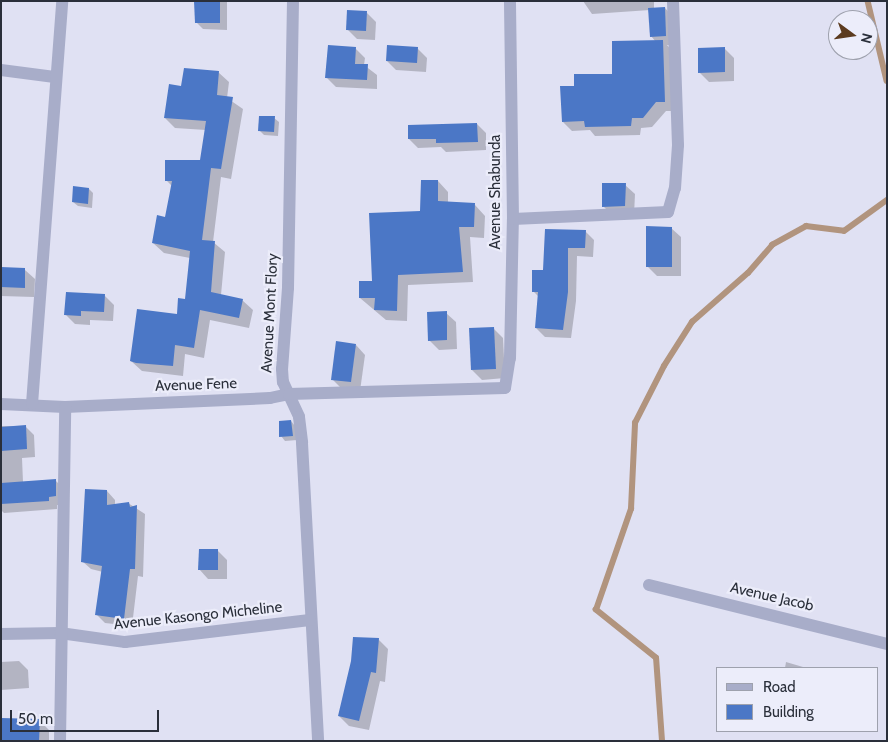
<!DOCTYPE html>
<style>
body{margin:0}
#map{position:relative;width:888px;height:742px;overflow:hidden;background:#e0e1f3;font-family:Cabin,sans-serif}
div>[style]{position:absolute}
.shadow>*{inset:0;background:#0003}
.stream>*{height:5.5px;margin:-2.75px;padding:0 2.75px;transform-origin:2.75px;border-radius:2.75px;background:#b1947e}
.building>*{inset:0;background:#4b77c6}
.street>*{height:12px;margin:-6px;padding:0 6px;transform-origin:6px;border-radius:6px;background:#a8adc9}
span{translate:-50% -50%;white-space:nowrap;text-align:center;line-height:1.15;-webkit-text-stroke:4.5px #ecedfa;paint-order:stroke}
.street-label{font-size:15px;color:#2a2f3a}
.frame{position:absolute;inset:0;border:2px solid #2a2f3a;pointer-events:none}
.legend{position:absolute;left:716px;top:667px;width:162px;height:65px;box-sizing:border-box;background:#ecedfa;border:1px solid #9ea1ad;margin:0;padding:6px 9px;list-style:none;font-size:15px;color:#2a2f3a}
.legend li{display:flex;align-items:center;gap:10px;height:25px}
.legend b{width:25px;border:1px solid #9ea1ad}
.north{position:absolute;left:828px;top:10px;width:50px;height:50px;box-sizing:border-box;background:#ecedfa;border:1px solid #9ea1ad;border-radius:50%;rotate:104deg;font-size:14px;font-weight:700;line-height:20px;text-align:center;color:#2a2f3a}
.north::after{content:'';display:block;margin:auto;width:18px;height:22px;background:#5c3b1f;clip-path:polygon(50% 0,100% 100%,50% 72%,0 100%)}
.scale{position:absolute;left:10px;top:710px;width:149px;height:22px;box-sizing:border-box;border:2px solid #2a2f3a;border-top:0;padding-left:6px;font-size:15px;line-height:18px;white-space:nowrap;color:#2a2f3a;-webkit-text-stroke:4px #ecedfa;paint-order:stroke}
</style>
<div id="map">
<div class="shadow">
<div style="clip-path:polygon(195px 1px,227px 1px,227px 30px,203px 29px,196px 22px)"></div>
<div style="clip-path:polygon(583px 1px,654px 1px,654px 8px,665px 8px,674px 18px,675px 45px,667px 45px,672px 51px,674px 111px,666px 111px,652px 127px,641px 128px,640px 135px,595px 136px,590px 130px,572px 131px,563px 122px,575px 87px,614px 75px,656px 42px,651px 36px,650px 10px,592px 14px)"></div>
<div style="clip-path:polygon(366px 12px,376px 22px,375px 40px,357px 39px,347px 29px)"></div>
<div style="clip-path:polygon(355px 48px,365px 58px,364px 65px,377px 75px,377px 89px,336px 87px,327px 78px)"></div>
<div style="clip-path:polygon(417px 48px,427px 58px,426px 72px,396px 70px,387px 61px)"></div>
<div style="clip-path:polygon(724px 48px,734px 58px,734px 81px,709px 82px,699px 72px)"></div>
<div style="clip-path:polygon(218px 72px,229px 82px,227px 98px,243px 109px,231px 179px,221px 177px,213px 242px,225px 252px,221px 295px,242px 300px,253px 310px,249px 328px,210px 320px,204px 358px,185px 354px,183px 376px,142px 371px,131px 361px,178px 316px,186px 300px,190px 258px,164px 253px,153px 243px,166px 218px,173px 187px,166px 180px,201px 161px,206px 130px,175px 128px,165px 118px,182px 87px)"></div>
<div style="clip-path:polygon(274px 118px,279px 122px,278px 136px,264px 135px,260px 131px)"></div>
<div style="clip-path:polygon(477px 124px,486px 133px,486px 150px,446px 152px,441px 147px,418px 148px,409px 139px)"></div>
<div style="clip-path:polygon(438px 181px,448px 192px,448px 203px,475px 205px,485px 216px,484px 238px,470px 237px,473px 282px,408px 285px,407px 321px,386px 320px,360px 298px,422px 212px)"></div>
<div style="clip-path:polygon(625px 185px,635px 194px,634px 215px,613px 216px,603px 206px)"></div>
<div style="clip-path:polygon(89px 189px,93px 193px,92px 208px,78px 206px,73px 202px)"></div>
<div style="clip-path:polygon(671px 228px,681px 237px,681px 276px,657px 276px,647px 266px)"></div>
<div style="clip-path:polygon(585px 231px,594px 240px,593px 257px,577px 256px,576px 301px,571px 338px,545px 337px,536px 328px,539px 297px,533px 291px,545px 271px)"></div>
<div style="clip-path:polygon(1px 269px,25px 270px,35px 279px,34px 297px,1px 296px)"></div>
<div style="clip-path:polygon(104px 295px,114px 305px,113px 321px,90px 320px,90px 325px,75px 324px,66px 315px)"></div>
<div style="clip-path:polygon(446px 313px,456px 322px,457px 349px,439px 350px,429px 340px)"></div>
<div style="clip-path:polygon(493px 328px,503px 338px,505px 378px,482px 380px,472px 370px)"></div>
<div style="clip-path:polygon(356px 345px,365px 355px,360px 391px,342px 389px,332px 379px)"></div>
<div style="clip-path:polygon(291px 421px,295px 426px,297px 440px,285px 441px,281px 436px)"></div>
<div style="clip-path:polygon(1px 426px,25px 426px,34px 435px,35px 457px,22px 458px,23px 482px,55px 480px,64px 489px,64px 505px,57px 505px,57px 509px,4px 513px,1px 510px)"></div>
<div style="clip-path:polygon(107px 491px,115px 500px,115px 505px,128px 503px,145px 514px,143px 577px,138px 576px,132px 626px,105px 623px,97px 615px,103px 572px,91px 569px,82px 561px)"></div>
<div style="clip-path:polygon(217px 550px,227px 560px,227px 579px,208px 579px,199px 569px)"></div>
<div style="clip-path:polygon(378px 639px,388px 649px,385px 682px,380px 681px,369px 730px,349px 726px,339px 716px)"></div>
<div style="clip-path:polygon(19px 661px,28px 670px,29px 688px,1px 690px,1px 662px)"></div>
<div style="clip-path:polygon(786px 662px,803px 667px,805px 668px,785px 668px)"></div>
<div style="clip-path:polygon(39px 720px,49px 730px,49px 741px,1px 741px)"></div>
</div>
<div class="stream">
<div style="left:868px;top:1px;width:82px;rotate:76.6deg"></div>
<div style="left:662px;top:741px;width:83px;rotate:-94.1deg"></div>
<div style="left:656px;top:658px;width:77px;rotate:-141.3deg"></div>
<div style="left:596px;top:610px;width:107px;rotate:-70.9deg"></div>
<div style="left:631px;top:509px;width:86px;rotate:-87.3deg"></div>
<div style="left:635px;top:423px;width:64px;rotate:-63deg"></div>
<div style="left:664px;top:366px;width:52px;rotate:-57.5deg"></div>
<div style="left:692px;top:322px;width:74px;rotate:-41.2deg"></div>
<div style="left:748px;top:273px;width:37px;rotate:-49deg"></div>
<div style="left:772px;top:245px;width:39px;rotate:-29deg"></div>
<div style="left:806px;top:226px;width:38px;rotate:7deg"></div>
<div style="left:844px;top:231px;width:53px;rotate:-35.8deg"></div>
</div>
<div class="building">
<div style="clip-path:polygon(194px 1px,220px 1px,220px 23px,195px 23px)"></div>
<div style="clip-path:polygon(665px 7px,666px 36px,650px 37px,648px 8px)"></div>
<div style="clip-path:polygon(347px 10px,367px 11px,366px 31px,346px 30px)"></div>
<div style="clip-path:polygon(663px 40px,665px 102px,656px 102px,643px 118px,632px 118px,631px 126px,585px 127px,584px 121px,562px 122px,560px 86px,574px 86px,574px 74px,612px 74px,612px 41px)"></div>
<div style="clip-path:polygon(328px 45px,356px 47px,355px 64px,368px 64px,367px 80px,325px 78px)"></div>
<div style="clip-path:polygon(387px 45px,418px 47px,417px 63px,386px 61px)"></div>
<div style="clip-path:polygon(725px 47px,725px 72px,698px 73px,698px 48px)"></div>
<div style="clip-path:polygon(184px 68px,219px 71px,217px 95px,233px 97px,221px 169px,211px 168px,202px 240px,215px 241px,211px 292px,243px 299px,239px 318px,200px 310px,194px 348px,175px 345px,173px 366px,136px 363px,130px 361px,137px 309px,177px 314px,178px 298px,185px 299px,190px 251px,152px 243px,157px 215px,165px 217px,172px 181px,165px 181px,165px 160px,200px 160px,206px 121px,164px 118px,169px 84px,181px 86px)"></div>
<div style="clip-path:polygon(259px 116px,275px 116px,274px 132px,258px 131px)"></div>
<div style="clip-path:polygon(477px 123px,478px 142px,436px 143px,436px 139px,408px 139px,408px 125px)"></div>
<div style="clip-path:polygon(421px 180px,438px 180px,438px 201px,475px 203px,474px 227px,459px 227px,463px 272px,398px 275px,397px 311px,374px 310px,375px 298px,359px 298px,359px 281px,372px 281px,369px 213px,420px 211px)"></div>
<div style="clip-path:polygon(602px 183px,626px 183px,625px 206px,602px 207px)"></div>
<div style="clip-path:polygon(73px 186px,89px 188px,88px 204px,72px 202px)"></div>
<div style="clip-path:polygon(646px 226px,672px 227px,672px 267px,646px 267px)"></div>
<div style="clip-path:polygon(545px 229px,586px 230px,585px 248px,568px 248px,568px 292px,563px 330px,535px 328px,538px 292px,532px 292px,532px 270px,543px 270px)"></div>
<div style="clip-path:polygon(1px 267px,25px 268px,25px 288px,1px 287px)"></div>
<div style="clip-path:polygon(66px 292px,105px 294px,104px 312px,81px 311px,81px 316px,64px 315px)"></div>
<div style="clip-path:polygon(447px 311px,447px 340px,428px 341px,427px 312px)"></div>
<div style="clip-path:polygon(494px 327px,496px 369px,471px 370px,469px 328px)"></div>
<div style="clip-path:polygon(336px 341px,356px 344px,351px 382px,331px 380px)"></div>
<div style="clip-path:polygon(291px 420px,293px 436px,279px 437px,279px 421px)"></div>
<div style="clip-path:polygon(26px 425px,27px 449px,1px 451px,1px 427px)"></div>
<div style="clip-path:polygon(56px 479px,56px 496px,49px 497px,49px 501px,1px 504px,1px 483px)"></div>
<div style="clip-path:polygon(85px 489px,107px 490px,107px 505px,129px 502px,130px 507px,137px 505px,135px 569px,130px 569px,124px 619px,95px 615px,102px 566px,81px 562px)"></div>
<div style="clip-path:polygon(199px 549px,218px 549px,218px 570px,198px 570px)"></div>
<div style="clip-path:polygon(353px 637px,379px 638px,376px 673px,371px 672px,359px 721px,338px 716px,351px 661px)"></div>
<div style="clip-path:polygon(1px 718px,40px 719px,39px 741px,1px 741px)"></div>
</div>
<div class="street">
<div style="left:293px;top:1px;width:287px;rotate:91deg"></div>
<div style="left:288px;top:288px;width:81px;rotate:94.2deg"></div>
<div style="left:282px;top:369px;width:13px;rotate:86deg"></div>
<div style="left:283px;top:382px;width:38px;rotate:65deg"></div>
<div style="left:299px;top:417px;width:26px;rotate:83deg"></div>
<div style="left:302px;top:443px;width:298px;rotate:86.9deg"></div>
<div style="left:1px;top:70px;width:54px;rotate:7.4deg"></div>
<div style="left:513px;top:219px;width:155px;rotate:-2.6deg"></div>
<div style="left:668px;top:212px;width:25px;rotate:-74deg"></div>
<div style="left:675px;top:188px;width:43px;rotate:-86deg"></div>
<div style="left:678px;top:145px;width:144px;rotate:-92deg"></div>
<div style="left:1px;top:404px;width:64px;rotate:2.7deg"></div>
<div style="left:65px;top:407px;width:205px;rotate:-2.5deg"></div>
<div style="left:270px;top:398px;width:19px;rotate:-12deg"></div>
<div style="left:289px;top:394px;width:216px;rotate:-1.6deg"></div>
<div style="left:505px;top:388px;width:30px;rotate:-81deg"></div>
<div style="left:510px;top:358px;width:139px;rotate:-88.8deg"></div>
<div style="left:513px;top:219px;width:218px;rotate:-90.8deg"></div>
<div style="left:32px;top:404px;width:404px;rotate:-85.7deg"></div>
<div style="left:649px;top:585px;width:245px;rotate:13.9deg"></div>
<div style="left:1px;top:634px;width:59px;rotate:-1deg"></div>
<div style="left:60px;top:633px;width:66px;rotate:7.9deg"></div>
<div style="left:125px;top:642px;width:186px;rotate:-6.8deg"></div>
<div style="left:60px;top:741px;width:334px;rotate:-89.1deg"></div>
</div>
<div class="street-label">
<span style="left:496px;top:192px;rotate:-90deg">Avenue Shabunda</span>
<span style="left:270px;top:313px;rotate:-87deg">Avenue Mont Flory</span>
<span style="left:196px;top:385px;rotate:-2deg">Avenue Fene</span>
<span style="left:772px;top:597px;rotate:13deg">Avenue Jacob</span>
<span style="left:198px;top:616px;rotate:-6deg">Avenue Kasongo Micheline</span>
</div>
<div class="frame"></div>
<ul class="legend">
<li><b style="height:6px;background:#a8adc9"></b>Road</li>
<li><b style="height:14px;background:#4b77c6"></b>Building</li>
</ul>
<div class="north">N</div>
<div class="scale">50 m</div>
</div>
